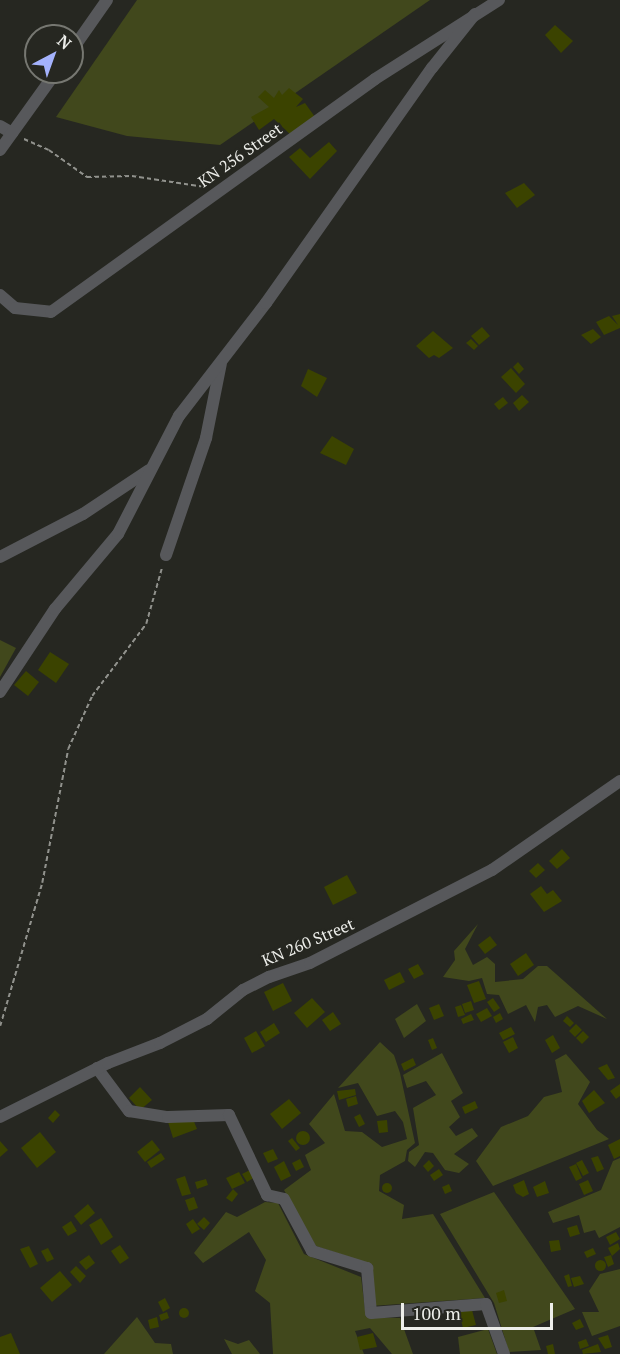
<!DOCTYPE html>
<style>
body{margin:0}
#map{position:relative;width:620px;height:1354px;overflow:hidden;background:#262721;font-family:"PT Serif",serif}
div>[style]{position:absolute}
.green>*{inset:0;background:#41481c}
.building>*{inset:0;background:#3b4300}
.round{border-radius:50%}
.path>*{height:1.5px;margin-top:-0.75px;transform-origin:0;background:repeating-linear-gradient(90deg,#91928d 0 4.5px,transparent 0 7.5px)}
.minor>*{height:12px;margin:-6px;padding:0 6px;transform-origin:6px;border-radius:6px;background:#57585b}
span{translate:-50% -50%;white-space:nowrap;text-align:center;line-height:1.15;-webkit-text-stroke:4.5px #262721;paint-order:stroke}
.street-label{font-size:16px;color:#edeeea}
.north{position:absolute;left:24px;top:24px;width:60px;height:60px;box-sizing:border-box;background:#262721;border:2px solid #767771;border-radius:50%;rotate:41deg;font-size:16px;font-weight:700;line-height:24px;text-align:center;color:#edeeea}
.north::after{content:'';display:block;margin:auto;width:21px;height:27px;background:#a4b2fc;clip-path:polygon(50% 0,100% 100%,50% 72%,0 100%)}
.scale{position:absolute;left:401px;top:1303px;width:152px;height:27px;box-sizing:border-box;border:3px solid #edeeea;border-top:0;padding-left:8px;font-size:18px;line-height:21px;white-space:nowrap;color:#edeeea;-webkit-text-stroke:4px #262721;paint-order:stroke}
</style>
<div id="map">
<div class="green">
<div style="clip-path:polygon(137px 0,430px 0,220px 145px,127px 136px,56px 117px)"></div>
<div style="clip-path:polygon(0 640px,16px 648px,0 677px)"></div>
<div style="clip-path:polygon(478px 924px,465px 949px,473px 965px,487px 957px,495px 964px,495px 982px,523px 979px,538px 966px,547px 966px,607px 1019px,578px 1006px,555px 1017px,547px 1005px,538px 1007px,535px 1022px,526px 1005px,508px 1014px,499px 995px,487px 994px,482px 978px,469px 981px,443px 977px,455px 960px,454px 951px)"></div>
<div style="clip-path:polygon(417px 1004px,426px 1021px,404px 1038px,395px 1019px)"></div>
<div style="clip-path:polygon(380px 1042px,394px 1055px,400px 1073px,415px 1143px,407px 1150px,405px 1161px,380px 1175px,379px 1191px,404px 1205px,402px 1219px,433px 1214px,485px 1298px,371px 1306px,373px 1265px,316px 1246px,284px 1190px,311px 1170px,305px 1155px,325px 1143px,309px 1124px,334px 1094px,345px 1131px,362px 1132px,382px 1147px,407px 1139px,403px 1122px,395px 1111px,377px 1116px,358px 1083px,338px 1088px)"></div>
<div style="clip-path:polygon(442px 1053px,463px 1093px,451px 1101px,460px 1117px,449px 1127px,456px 1136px,472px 1128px,478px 1136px,454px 1154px,469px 1164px,459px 1173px,445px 1170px,433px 1153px,425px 1152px,415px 1167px,408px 1161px,409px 1152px,419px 1145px,413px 1108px,436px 1095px,426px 1081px,407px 1088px,403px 1075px)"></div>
<div style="clip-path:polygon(566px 1054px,590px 1082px,578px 1104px,597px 1130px,609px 1139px,493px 1186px,476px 1161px,501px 1127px,528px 1116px,544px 1097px,562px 1092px,555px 1060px)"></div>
<div style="clip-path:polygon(620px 1158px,620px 1227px,599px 1238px,595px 1230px,584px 1233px,579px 1215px,553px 1223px,548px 1212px,601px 1190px,613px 1161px)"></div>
<div style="clip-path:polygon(494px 1192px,575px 1309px,533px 1327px,541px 1350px,509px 1352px,494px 1303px,440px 1214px)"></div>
<div style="clip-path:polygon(265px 1202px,278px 1203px,304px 1254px,361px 1277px,366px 1317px,400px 1318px,413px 1354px,392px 1354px,370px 1328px,355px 1331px,364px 1354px,273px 1354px,270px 1303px,255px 1291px,266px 1260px,249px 1232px,203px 1263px,194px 1253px,226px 1212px,237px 1217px)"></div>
<div style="clip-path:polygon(620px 1269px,620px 1326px,592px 1336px,582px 1312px,599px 1312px,589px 1291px,600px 1274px)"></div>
<div style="clip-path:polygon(137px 1317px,155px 1343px,171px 1344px,173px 1354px,104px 1354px)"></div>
<div style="clip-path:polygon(488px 1329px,497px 1354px,460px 1354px,458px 1337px)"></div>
<div style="clip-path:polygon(224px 1339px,238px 1344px,249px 1340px,260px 1354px,232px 1354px)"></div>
</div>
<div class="building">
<div style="clip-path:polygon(555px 25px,573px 41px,561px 53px,545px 35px)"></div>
<div style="clip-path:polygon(289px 88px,303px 99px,296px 107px,305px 103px,315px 117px,292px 136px,274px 119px,259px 130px,251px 117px,269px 107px,258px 97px,265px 90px,274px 98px,279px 90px,282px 95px)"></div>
<div style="clip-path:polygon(329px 142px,337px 151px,310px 179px,289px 157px,300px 148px,310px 158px)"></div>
<div style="clip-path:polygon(524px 183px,535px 195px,517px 208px,505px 193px)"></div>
<div style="clip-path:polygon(620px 314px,620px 328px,604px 335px,596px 322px,609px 316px,618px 325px,612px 316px)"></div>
<div style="clip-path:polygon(482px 327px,490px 336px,479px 345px,471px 336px)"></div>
<div style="clip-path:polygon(593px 329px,601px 337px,591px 344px,581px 335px)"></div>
<div style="clip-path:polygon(433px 331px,453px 348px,439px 358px,434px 355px,429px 358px,416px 346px)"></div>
<div style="clip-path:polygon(471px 339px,478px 346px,474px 350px,466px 343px)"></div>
<div style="clip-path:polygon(518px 362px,524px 369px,519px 374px,513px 367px)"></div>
<div style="clip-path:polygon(511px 368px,525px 384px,516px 393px,501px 377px)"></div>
<div style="clip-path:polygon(308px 369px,327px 378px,317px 397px,301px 386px)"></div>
<div style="clip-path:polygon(522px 395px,529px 402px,519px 411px,513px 403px)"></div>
<div style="clip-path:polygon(503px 397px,508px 403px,499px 410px,494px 404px)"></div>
<div style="clip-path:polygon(332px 436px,354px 449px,346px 465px,320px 453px)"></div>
<div style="clip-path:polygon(50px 652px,69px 664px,56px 683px,38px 670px)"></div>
<div style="clip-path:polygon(26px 671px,39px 682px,28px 696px,14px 685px)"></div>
<div style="clip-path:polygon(562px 849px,570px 858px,557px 869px,549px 861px)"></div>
<div style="clip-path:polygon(538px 863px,545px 870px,536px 878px,529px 871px)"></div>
<div style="clip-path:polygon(347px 875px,357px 893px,333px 905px,324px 887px)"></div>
<div style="clip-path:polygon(541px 886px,547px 894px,553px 890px,562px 901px,544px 912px,530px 894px)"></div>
<div style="clip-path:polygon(490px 936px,497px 945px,485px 954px,478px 945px)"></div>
<div style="clip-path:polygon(526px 953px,534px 965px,518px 976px,510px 964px)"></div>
<div style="clip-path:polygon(418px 964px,424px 974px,414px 979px,408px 969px)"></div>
<div style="clip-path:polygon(400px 972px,405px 982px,389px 990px,384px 980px)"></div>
<div style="clip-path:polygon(479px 981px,486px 999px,474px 1003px,467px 985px)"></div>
<div style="clip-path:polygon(283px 983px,292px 1001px,273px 1011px,264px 992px)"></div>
<div style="clip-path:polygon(312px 998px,325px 1012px,307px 1028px,294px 1013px)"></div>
<div style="clip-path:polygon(493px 998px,500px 1008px,494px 1012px,487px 1002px)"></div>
<div style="clip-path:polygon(471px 1001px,474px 1010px,465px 1013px,462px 1004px)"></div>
<div style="clip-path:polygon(439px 1004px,444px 1016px,434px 1020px,429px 1008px)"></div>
<div style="clip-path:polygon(461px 1005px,465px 1015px,458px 1017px,455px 1007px)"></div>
<div style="clip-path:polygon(487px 1008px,492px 1016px,481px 1022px,476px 1014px)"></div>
<div style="clip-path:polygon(333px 1012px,341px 1024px,330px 1031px,322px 1020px)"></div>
<div style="clip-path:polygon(500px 1013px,503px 1019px,496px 1023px,493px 1017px)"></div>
<div style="clip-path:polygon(471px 1014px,474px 1020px,463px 1024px,461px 1019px)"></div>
<div style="clip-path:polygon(567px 1016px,574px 1023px,570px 1027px,563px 1021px)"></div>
<div style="clip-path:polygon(274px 1023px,280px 1033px,266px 1042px,260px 1032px)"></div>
<div style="clip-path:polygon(576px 1024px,582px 1030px,575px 1037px,569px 1031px)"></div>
<div style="clip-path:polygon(511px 1027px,515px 1034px,503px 1040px,499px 1033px)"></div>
<div style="clip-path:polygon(256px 1031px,265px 1046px,252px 1053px,244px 1038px)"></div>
<div style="clip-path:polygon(583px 1031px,589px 1037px,582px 1044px,576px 1038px)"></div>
<div style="clip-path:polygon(553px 1035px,560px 1048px,552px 1053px,545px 1040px)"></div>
<div style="clip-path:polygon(513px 1037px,518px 1048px,509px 1053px,503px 1042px)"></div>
<div style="clip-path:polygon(433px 1038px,437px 1048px,432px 1050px,428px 1040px)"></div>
<div style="clip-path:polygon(413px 1058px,416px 1065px,404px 1071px,401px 1064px)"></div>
<div style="clip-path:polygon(607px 1064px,615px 1078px,608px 1080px,598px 1068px)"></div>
<div style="clip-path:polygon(620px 1084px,620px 1096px,616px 1099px,610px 1091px)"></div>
<div style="clip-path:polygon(140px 1087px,152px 1100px,140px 1110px,129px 1098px)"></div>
<div style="clip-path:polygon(355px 1089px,356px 1095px,339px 1100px,337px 1091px)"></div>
<div style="clip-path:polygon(594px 1090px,605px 1103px,589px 1113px,582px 1101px)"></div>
<div style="clip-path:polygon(356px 1096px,358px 1104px,348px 1107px,346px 1099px)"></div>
<div style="clip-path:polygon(289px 1099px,301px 1113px,282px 1129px,270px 1114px)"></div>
<div style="clip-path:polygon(475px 1101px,478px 1108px,465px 1114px,462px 1107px)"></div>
<div style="clip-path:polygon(55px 1110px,60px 1115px,53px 1123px,48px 1118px)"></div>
<div style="clip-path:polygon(191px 1114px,197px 1129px,173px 1138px,168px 1122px)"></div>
<div style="clip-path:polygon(360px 1114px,365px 1124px,359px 1127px,354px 1117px)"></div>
<div style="clip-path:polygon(387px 1120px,388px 1132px,379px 1133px,377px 1121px)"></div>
<div class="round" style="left:296px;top:1131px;width:14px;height:14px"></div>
<div style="clip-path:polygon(40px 1132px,56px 1152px,37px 1168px,21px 1148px)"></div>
<div style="clip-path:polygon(292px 1138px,300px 1148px,296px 1151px,288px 1141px)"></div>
<div style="clip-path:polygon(620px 1139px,620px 1156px,614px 1159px,608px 1145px)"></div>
<div style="clip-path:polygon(152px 1140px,160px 1150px,145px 1162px,137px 1152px)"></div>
<div style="clip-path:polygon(0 1141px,8px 1150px,0 1157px)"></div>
<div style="clip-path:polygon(273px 1149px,278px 1159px,268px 1163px,263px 1153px)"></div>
<div style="clip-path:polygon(161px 1153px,165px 1159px,151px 1168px,147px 1162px)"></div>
<div style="clip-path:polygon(598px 1156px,604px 1169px,597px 1172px,591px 1158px)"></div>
<div style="clip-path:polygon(300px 1159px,304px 1167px,296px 1171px,292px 1163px)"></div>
<div style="clip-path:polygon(429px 1160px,434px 1166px,428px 1172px,423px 1166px)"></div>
<div style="clip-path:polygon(582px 1160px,589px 1173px,583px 1176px,576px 1163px)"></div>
<div style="clip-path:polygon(284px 1161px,291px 1176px,281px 1181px,274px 1167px)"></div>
<div style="clip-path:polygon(576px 1164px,582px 1178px,576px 1181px,569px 1167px)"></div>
<div style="clip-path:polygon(252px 1169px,257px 1176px,247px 1182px,242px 1174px)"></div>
<div style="clip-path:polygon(439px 1169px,443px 1175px,434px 1181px,430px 1175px)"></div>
<div style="clip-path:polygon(239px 1172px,245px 1183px,232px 1189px,226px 1178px)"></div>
<div style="clip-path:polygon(185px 1176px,191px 1194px,182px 1196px,176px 1179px)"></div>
<div style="clip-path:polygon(206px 1179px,208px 1185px,197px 1189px,195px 1182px)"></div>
<div style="clip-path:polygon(524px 1180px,529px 1194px,523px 1197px,516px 1193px,513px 1185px)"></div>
<div style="clip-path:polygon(588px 1180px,593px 1191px,584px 1195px,579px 1184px)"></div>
<div style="clip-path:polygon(545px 1181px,549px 1193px,537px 1197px,533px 1187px)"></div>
<div class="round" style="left:382px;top:1183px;width:10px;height:10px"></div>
<div style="clip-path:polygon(449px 1184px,452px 1191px,445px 1194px,442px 1187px)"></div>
<div style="clip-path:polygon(233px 1189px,238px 1194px,232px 1202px,226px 1198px)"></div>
<div style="clip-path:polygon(194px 1197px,198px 1208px,189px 1211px,185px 1200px)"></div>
<div style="clip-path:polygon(88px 1204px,95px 1213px,81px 1225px,74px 1216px)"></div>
<div style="clip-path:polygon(204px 1217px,210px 1223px,204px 1230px,197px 1224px)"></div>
<div style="clip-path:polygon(101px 1218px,113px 1237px,101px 1245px,89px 1225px)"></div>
<div style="clip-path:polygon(193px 1219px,200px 1229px,192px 1234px,186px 1224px)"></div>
<div style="clip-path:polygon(71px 1221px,77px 1231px,68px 1236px,62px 1227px)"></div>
<div style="clip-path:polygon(577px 1225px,580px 1234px,570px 1237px,567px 1228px)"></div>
<div style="clip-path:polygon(616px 1232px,620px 1239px,610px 1245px,606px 1237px)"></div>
<div style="clip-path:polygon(559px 1240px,561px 1250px,551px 1252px,549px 1241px)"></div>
<div style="clip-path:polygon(618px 1243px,620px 1249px,612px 1256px,608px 1248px)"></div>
<div style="clip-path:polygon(120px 1245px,129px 1258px,120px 1264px,111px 1251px)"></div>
<div style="clip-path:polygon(29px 1246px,38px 1264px,30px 1268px,20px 1249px)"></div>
<div style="clip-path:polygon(48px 1248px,54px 1259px,47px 1262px,41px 1251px)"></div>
<div style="clip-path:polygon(593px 1248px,596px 1254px,587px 1258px,584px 1252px)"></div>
<div style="clip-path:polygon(89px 1255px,95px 1263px,86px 1270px,79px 1262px)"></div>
<div style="clip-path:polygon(611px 1255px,614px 1264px,608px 1267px,604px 1257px)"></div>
<div class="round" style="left:594.5px;top:1259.5px;width:11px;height:11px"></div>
<div style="clip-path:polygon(76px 1266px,86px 1276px,80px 1283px,70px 1272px)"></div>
<div style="clip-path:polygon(60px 1271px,72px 1285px,52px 1302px,40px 1288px)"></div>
<div style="clip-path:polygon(569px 1274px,572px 1286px,568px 1287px,564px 1276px)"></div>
<div style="clip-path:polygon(580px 1276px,584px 1284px,574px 1287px,571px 1278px)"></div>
<div style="clip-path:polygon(504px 1290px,507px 1301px,499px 1303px,496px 1293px)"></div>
<div style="clip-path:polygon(165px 1298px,170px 1308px,163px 1312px,158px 1302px)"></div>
<div class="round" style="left:179px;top:1308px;width:10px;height:10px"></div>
<div style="clip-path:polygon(472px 1310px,476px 1325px,463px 1328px,459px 1312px)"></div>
<div style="clip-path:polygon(167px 1312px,169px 1318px,161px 1321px,159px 1315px)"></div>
<div style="clip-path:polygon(157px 1317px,159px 1327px,150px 1329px,148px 1320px)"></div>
<div style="clip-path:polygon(580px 1319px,584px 1327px,576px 1330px,572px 1323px)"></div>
<div style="clip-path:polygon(11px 1333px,20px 1354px,0 1354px,0 1337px)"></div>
<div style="clip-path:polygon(373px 1333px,377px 1347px,360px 1350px,357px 1337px)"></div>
<div style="clip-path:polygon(608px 1335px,612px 1347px,605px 1349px,598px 1338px)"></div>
<div style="clip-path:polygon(586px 1339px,589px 1346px,580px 1349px,578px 1342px)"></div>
<div style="clip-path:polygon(553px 1344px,555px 1354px,548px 1354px,546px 1346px)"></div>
<div style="clip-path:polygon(598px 1344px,601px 1352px,583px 1354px,582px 1350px)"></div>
</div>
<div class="path">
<div style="left:24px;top:139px;width:27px;rotate:24deg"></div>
<div style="left:49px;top:150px;width:47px;rotate:35.4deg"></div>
<div style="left:87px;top:177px;width:45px;rotate:-1.3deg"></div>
<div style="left:132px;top:176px;width:74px;rotate:8.6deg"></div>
<div style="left:0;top:1026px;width:149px;rotate:-73.6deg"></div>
<div style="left:42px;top:883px;width:136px;rotate:-79deg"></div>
<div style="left:68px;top:749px;width:58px;rotate:-65.6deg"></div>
<div style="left:92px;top:696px;width:90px;rotate:-53.1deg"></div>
<div style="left:146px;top:624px;width:59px;rotate:-74.3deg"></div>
</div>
<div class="minor">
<div style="left:72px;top:50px;width:61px;rotate:-55deg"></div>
<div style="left:0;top:126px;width:14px;rotate:30deg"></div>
<div style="left:0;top:150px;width:96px;rotate:-54.3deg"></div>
<div style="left:0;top:295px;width:20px;rotate:41deg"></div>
<div style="left:15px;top:308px;width:36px;rotate:6deg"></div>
<div style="left:51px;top:312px;width:399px;rotate:-35.7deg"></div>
<div style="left:375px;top:79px;width:147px;rotate:-32.5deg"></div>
<div style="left:166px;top:555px;width:124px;rotate:-71.1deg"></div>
<div style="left:206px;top:438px;width:76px;rotate:-78.7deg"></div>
<div style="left:0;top:557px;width:93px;rotate:-27.4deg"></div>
<div style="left:83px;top:514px;width:79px;rotate:-33.7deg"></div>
<div style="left:0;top:692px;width:100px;rotate:-56.5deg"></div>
<div style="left:55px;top:609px;width:98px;rotate:-50deg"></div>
<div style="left:118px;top:534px;width:133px;rotate:-62.7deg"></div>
<div style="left:179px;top:416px;width:143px;rotate:-52.4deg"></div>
<div style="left:266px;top:303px;width:288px;rotate:-54.8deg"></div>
<div style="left:432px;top:68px;width:69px;rotate:-51.5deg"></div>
<div style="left:97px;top:1068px;width:54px;rotate:53.3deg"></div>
<div style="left:129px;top:1111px;width:39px;rotate:9deg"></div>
<div style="left:168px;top:1117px;width:61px;rotate:-1.9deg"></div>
<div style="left:229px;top:1115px;width:89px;rotate:64.6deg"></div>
<div style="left:267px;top:1195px;width:17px;rotate:13deg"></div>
<div style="left:284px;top:1199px;width:59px;rotate:61.7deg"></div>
<div style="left:312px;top:1251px;width:58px;rotate:17.2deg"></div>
<div style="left:367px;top:1268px;width:45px;rotate:84.9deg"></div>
<div style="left:371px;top:1313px;width:115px;rotate:-4.5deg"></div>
<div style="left:486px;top:1304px;width:53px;rotate:70.2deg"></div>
<div style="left:0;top:1117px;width:121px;rotate:-26.6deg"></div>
<div style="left:108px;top:1063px;width:56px;rotate:-21deg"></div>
<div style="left:160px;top:1043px;width:53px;rotate:-27.1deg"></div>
<div style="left:207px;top:1019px;width:46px;rotate:-38.9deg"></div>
<div style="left:243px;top:990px;width:29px;rotate:-27deg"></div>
<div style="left:269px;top:977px;width:43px;rotate:-18.9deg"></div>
<div style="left:310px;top:963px;width:204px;rotate:-27.1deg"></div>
<div style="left:492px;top:870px;width:156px;rotate:-34.8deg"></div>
</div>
<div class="street-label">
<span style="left:240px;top:155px;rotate:-35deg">KN 256 Street</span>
<span style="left:308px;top:942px;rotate:-23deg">KN 260 Street</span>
</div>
<div class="north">N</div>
<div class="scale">100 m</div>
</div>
